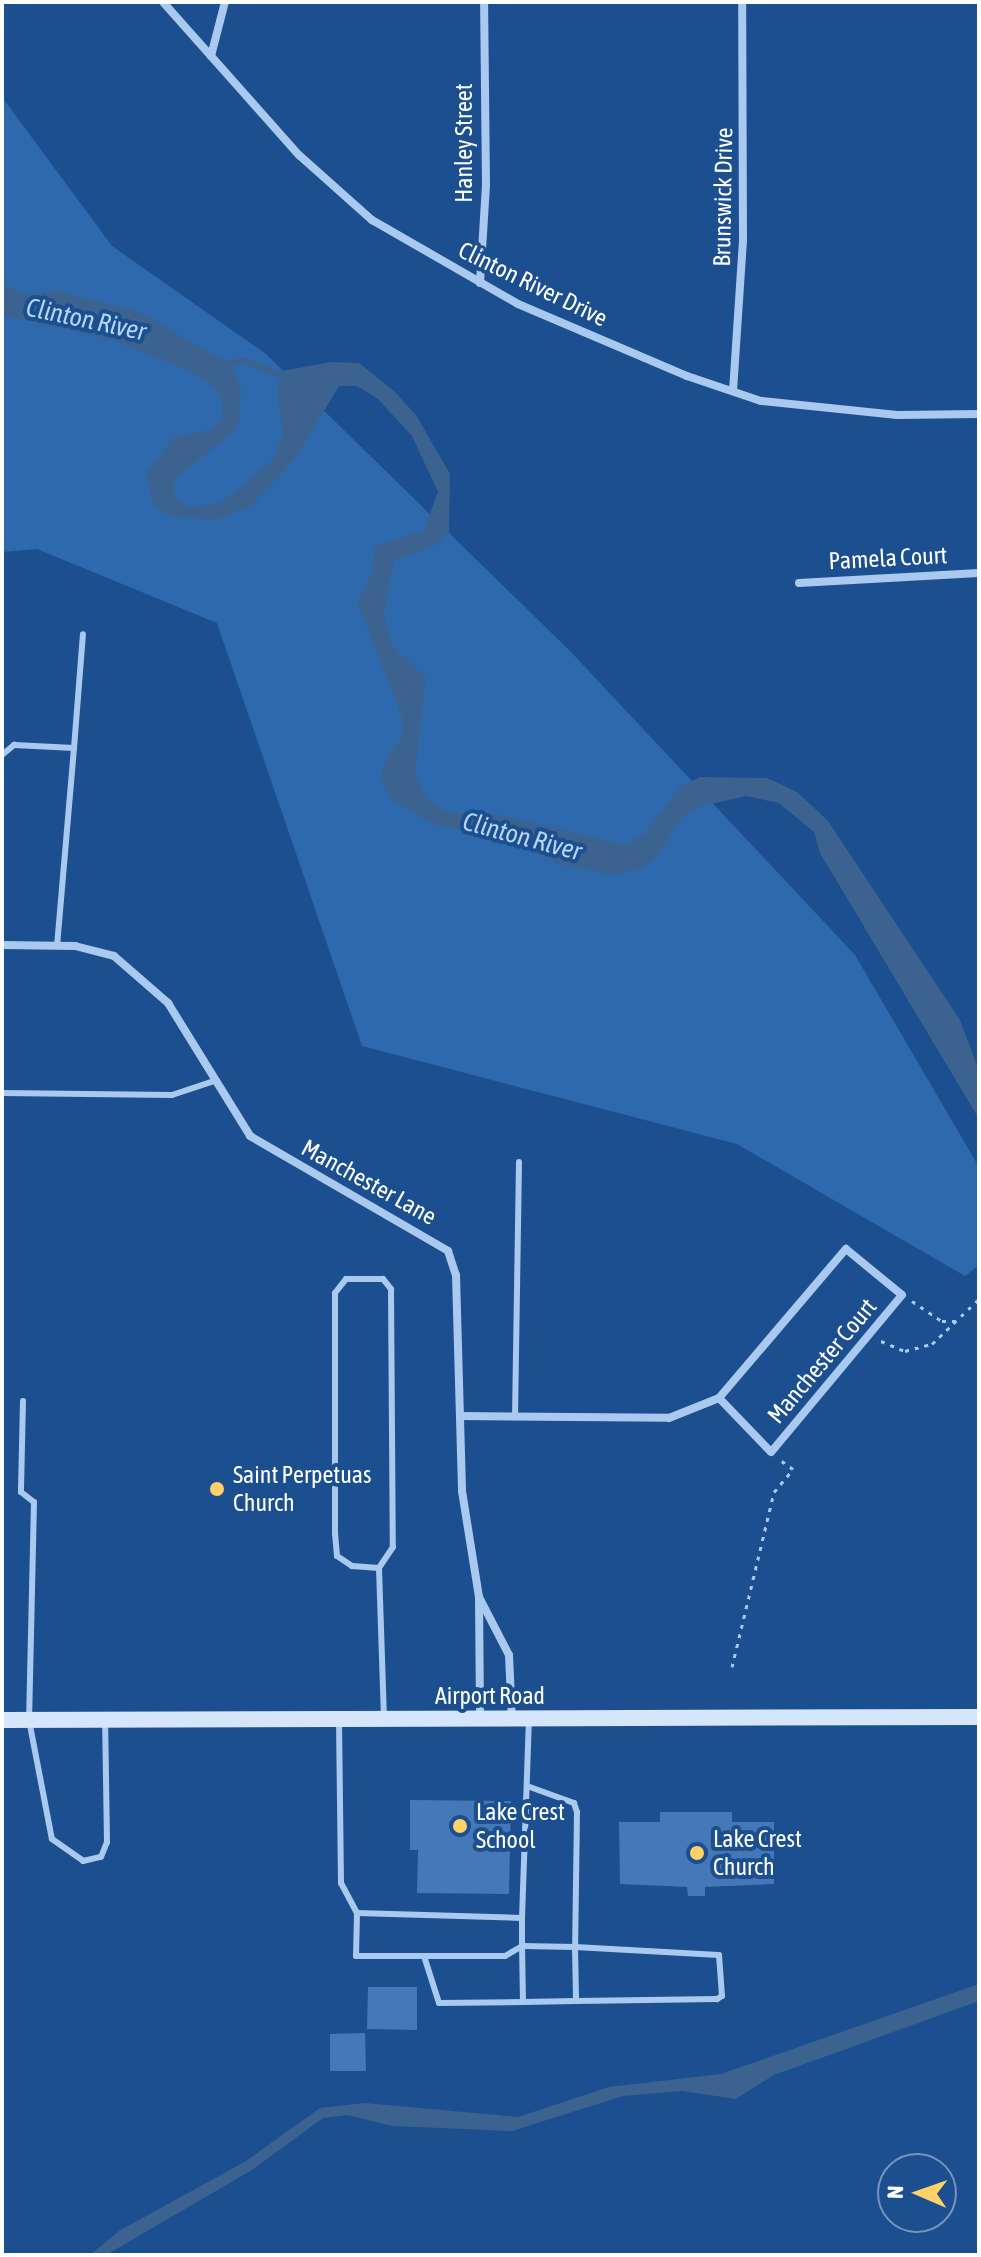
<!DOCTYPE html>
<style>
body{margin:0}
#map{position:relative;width:981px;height:2257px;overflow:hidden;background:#1b4f8f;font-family:"Asap Condensed",sans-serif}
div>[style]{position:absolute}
.green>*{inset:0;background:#2e69ad}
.water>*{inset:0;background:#3c6290}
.stream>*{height:6px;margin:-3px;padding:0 3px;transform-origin:3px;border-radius:3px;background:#3c6290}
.building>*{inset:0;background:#4478b7}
.path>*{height:3px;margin-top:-1.5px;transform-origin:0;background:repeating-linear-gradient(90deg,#a9c9ee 0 4px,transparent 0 10px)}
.lane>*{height:6px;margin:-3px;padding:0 3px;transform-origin:3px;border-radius:3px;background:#a9c9ee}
.street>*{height:8px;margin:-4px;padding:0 4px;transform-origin:4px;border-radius:4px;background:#a9c9ee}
.secondary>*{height:16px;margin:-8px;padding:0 8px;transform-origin:8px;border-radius:8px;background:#d6e6fa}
.dots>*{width:22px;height:22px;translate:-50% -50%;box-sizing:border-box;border:4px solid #1b4f8f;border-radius:50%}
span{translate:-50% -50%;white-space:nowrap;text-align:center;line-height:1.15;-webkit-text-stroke:8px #1b4f8f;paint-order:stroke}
.street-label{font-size:24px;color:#fff}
.poi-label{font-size:24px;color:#fff}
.left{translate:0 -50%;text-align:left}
.water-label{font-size:26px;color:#b5d3f5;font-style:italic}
.frame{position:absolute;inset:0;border:4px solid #fff;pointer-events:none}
.north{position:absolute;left:877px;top:2153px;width:80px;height:80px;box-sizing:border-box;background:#1b4f8f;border:2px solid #7695bc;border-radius:50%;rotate:272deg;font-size:22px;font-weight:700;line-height:32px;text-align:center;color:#fff}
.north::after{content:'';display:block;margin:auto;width:28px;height:36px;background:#ffd166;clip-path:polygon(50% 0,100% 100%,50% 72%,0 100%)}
</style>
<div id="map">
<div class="green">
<div style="clip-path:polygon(2px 97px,112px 246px,266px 354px,570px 651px,855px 955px,979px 1167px,979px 1265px,965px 1276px,737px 1144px,362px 1046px,217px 623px,37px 549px,2px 552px)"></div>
</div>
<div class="water">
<div style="clip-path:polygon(2px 283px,22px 294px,58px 291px,140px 312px,231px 365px,241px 386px,240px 418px,233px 432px,175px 479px,174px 495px,187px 507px,221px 503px,271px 461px,283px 437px,277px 392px,282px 371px,331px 362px,359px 363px,394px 391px,416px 415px,450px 474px,449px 531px,436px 545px,394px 560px,384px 613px,391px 645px,426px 677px,415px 772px,425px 797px,447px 812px,501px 815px,626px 845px,645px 833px,680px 787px,700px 777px,767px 778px,797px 792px,828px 821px,960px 1020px,979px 1071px,979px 1119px,820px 853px,814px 832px,779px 803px,746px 796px,702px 806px,682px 817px,654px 860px,640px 869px,611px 875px,560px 864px,511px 841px,433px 824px,391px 799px,380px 779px,389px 753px,402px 739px,402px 717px,357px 602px,372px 573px,375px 546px,423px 531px,438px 492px,412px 436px,378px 399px,357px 386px,339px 386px,295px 459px,250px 507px,215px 520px,168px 516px,153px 504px,146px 473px,174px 437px,209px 430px,219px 422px,224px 408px,216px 388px,186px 369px,109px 339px,2px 315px)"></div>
<div style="clip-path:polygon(979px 1984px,979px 2001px,774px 2075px,736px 2099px,682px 2091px,623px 2096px,512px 2131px,393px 2126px,347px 2115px,323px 2118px,252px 2170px,106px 2255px,90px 2255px,119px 2231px,246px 2161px,320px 2108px,365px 2103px,518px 2117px,609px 2087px,721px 2074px)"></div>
</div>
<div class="stream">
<div style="left:224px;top:364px;width:22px;rotate:-8deg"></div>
<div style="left:246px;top:361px;width:42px;rotate:22.3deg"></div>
</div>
<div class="building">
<div style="clip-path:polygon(410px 1800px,511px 1801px,509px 1894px,417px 1893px,418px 1850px,410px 1850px)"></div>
<div style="clip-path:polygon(660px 1812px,732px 1812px,732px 1822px,774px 1822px,774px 1884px,705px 1887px,705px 1896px,688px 1896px,687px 1887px,620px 1884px,619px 1822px,660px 1822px)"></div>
<div style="clip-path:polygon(368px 1987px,417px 1987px,417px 2030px,367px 2029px)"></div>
<div style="clip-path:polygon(365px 2033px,366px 2071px,330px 2071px,330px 2034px)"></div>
</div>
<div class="path">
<div style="left:912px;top:1301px;width:36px;rotate:34deg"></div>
<div style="left:942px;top:1321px;width:13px"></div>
<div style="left:881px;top:1341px;width:26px;rotate:23deg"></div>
<div style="left:905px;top:1351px;width:28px;rotate:-15deg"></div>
<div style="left:932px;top:1344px;width:65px;rotate:-43.8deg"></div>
<div style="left:732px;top:1667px;width:180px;rotate:-76.5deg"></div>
<div style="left:774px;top:1492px;width:30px;rotate:-50deg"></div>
<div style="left:793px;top:1469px;width:16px;rotate:-145deg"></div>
</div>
<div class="lane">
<div style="left:74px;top:748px;width:114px;rotate:-85.5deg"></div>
<div style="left:2px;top:755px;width:16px;rotate:-40deg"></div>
<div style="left:14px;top:745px;width:60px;rotate:2.9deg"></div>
<div style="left:74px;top:748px;width:198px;rotate:94.9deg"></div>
<div style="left:2px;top:1093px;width:170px;rotate:0.7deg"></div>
<div style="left:172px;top:1095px;width:44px;rotate:-18.4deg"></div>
<div style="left:23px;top:1401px;width:91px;rotate:91.3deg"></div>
<div style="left:21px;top:1492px;width:16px;rotate:38deg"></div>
<div style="left:34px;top:1502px;width:218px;rotate:91.3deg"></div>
<div style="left:29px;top:1720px;width:121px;rotate:79.1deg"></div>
<div style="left:52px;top:1839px;width:38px;rotate:35deg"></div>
<div style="left:83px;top:1861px;width:18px;rotate:-13deg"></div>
<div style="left:101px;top:1857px;width:16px;rotate:-68deg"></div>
<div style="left:107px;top:1842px;width:121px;rotate:-90.9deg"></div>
<div style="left:515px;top:1417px;width:255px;rotate:-89.1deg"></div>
<div style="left:379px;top:1568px;width:27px;rotate:-176deg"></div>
<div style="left:352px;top:1566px;width:18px;rotate:-146deg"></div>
<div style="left:337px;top:1556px;width:22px;rotate:-95deg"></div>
<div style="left:335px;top:1534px;width:241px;rotate:-90deg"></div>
<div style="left:335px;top:1293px;width:18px;rotate:-52deg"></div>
<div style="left:346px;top:1279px;width:37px"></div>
<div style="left:383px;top:1279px;width:13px;rotate:51deg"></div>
<div style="left:391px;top:1289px;width:258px;rotate:89.6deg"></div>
<div style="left:393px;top:1547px;width:25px;rotate:124deg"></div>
<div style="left:379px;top:1568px;width:148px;rotate:88.1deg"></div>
<div style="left:339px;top:1720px;width:163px;rotate:89.3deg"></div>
<div style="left:341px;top:1883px;width:34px;rotate:62deg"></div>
<div style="left:357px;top:1913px;width:165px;rotate:1.7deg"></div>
<div style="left:522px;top:1918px;width:198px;rotate:-88deg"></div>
<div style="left:527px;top:1786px;width:50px;rotate:19.9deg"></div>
<div style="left:574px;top:1803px;width:9px;rotate:72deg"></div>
<div style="left:577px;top:1812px;width:135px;rotate:90.8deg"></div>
<div style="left:575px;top:1947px;width:144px;rotate:3.2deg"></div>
<div style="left:719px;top:1955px;width:41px;rotate:85.8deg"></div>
<div style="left:722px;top:1996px;width:6px;rotate:149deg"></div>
<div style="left:717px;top:1999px;width:141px;rotate:179.2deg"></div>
<div style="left:357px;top:1913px;width:43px;rotate:91.3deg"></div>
<div style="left:356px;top:1956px;width:68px"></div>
<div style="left:424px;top:1956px;width:49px;rotate:72.3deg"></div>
<div style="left:439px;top:2003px;width:84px;rotate:-0.7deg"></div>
<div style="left:424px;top:1956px;width:81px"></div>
<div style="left:505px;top:1956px;width:20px;rotate:-30deg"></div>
<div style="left:522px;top:1946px;width:53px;rotate:1.1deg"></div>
<div style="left:575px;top:1947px;width:54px;rotate:88.9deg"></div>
<div style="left:576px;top:2001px;width:53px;rotate:178.9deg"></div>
<div style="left:523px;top:2002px;width:56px;rotate:-91deg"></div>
<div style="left:522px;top:1946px;width:28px;rotate:-90deg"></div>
</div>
<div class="street">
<div style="left:163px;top:2px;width:205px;rotate:48.4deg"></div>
<div style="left:299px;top:155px;width:98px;rotate:41.7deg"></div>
<div style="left:372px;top:220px;width:168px;rotate:29.9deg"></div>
<div style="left:518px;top:304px;width:184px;rotate:23.1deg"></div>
<div style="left:687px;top:376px;width:78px;rotate:18.7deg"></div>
<div style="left:761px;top:401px;width:137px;rotate:5.9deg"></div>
<div style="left:897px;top:415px;width:82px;rotate:-0.7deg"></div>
<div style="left:211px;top:56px;width:56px;rotate:-75.5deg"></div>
<div style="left:480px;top:283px;width:98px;rotate:-86.5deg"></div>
<div style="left:486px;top:185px;width:183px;rotate:-90.6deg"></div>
<div style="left:733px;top:391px;width:152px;rotate:-86.2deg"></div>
<div style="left:743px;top:239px;width:237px;rotate:-90.2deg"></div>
<div style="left:799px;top:583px;width:180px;rotate:-3.2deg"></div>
<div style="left:2px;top:945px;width:73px;rotate:0.8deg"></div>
<div style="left:75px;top:946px;width:40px;rotate:14.4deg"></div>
<div style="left:114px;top:956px;width:72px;rotate:41deg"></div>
<div style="left:168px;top:1003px;width:156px;rotate:58.3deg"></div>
<div style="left:250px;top:1136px;width:229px;rotate:30.1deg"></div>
<div style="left:448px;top:1251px;width:25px;rotate:72deg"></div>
<div style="left:456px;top:1275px;width:216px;rotate:88.4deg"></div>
<div style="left:462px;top:1491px;width:107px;rotate:80.9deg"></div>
<div style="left:479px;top:1597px;width:123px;rotate:89.5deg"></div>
<div style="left:460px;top:1416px;width:209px;rotate:0.5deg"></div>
<div style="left:669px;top:1418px;width:54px;rotate:-21.8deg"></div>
<div style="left:719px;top:1398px;width:196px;rotate:-49.6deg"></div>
<div style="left:846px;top:1249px;width:72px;rotate:39.4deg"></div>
<div style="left:902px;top:1295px;width:204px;rotate:129.8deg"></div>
<div style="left:771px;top:1452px;width:75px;rotate:-133.9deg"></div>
<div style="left:479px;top:1597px;width:65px;rotate:62.7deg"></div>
<div style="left:509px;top:1655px;width:65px;rotate:87.4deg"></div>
</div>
<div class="secondary">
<div style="left:2px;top:1720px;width:977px;rotate:-0.18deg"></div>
</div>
<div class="dots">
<div style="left:217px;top:1489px;background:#ffd166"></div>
<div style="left:460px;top:1826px;background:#ffd166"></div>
<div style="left:697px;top:1853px;background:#ffd166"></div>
</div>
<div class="street-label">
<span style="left:464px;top:143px;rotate:-90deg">Hanley Street</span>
<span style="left:723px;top:197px;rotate:-89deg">Brunswick Drive</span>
<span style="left:533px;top:284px;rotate:26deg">Clinton River Drive</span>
<span style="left:888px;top:558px;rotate:-3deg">Pamela Court</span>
<span style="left:369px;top:1182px;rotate:29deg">Manchester Lane</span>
<span style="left:822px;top:1361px;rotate:-50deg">Manchester Court</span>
<span style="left:490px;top:1696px">Airport Road</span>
</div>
<div class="poi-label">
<span class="left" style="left:233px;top:1489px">Saint Perpetuas<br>Church</span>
<span class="left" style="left:476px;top:1826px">Lake Crest<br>School</span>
<span class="left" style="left:713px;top:1853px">Lake Crest<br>Church</span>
</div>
<div class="water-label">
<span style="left:86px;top:320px;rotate:12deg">Clinton River</span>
<span style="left:522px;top:837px;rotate:15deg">Clinton River</span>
</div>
<div class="frame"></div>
<div class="north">N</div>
</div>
